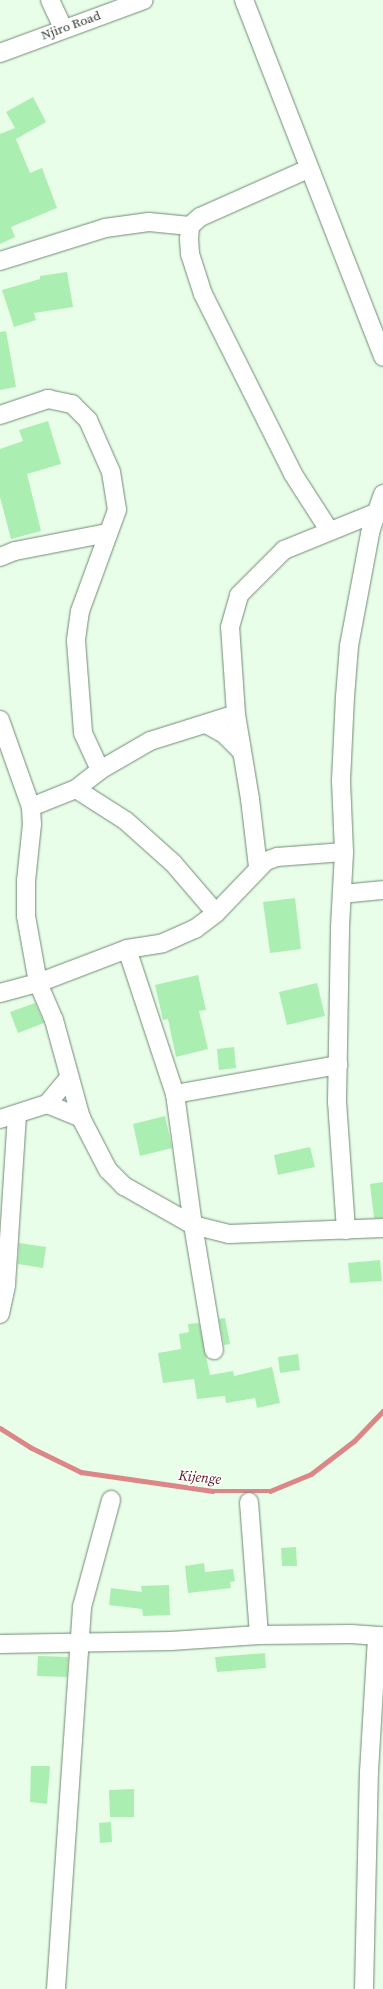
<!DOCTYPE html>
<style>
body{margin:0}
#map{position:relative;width:383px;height:1989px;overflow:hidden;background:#e8fee9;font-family:"Source Serif 4",serif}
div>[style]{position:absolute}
.stream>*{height:4.5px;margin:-2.25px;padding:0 2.25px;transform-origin:2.25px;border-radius:2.25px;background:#dd8687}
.building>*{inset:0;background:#abeeb1}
.roads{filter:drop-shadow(0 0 1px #718a73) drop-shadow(0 0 1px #718a73)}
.minor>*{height:18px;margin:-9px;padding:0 9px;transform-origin:9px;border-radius:9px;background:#fff}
span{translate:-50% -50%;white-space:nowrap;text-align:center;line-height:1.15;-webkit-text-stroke:3px #fff;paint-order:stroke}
.street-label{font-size:13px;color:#2c362d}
.water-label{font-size:14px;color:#60131c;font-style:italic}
</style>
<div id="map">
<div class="stream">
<div style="left:0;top:1428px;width:36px;rotate:32deg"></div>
<div style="left:30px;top:1447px;width:57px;rotate:26.1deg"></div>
<div style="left:81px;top:1472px;width:133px;rotate:8.2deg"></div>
<div style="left:213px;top:1491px;width:57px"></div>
<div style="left:270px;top:1491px;width:44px;rotate:-22.5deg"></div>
<div style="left:311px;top:1474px;width:54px;rotate:-37.5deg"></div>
<div style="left:354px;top:1441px;width:42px;rotate:-46deg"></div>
</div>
<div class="building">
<div style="clip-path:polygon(33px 97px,46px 122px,16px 139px,30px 173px,42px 168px,57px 208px,11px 227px,15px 237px,0 244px,0 134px,15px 128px,6px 112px)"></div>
<div style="clip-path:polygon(67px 272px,73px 307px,34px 313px,36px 320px,14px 327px,2px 290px,40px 279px,40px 276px)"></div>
<div style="clip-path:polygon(6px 331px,16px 387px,0 390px,0 332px)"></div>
<div style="clip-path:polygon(48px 421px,61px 464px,27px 474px,41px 531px,11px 539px,0 497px,0 449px,23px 441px,19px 430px)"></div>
<div style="clip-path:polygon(295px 898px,301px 949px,270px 953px,263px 902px)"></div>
<div style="clip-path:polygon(198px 975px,206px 1010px,199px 1011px,208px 1049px,176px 1057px,168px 1019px,163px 1020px,155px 985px)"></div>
<div style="clip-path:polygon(317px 983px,325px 1016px,287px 1025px,279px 992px)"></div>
<div style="clip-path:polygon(35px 1003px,44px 1023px,18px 1033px,10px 1012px)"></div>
<div style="clip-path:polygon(234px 1047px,236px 1068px,219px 1070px,217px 1049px)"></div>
<div style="clip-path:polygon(165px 1116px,172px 1148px,140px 1156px,133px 1124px)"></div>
<div style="clip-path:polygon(310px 1147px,315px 1167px,278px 1175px,274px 1155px)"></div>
<div style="clip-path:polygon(383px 1182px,383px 1218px,374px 1218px,370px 1184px)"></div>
<div style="clip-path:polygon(19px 1243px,46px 1247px,43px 1268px,18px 1264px)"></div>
<div style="clip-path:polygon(380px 1260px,382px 1281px,350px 1283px,348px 1263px)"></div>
<div style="clip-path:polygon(225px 1318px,230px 1344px,224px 1345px,219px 1319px)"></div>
<div style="clip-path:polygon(199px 1323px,210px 1375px,233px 1371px,234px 1376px,272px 1367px,280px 1403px,257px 1408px,255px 1398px,226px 1403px,225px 1396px,197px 1399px,194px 1379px,163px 1383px,158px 1353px,181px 1349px,179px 1334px,189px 1332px,188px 1324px)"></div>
<div style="clip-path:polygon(298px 1354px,300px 1370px,280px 1373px,278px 1357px)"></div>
<div style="clip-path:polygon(296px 1547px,297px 1566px,282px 1566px,281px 1548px)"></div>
<div style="clip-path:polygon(204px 1563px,205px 1572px,233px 1569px,235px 1581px,230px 1582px,231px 1588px,188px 1593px,185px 1566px)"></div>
<div style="clip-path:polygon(169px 1585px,170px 1615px,143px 1616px,142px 1609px,109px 1605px,111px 1588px,142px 1592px,141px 1586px)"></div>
<div style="clip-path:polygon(265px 1653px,266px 1668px,217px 1672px,215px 1657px)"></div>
<div style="clip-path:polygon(38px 1656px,68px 1657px,67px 1677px,37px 1676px)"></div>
<div style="clip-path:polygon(31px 1766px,50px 1766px,47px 1804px,30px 1802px)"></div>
<div style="clip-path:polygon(134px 1789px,134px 1817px,110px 1817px,109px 1790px)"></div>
<div style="clip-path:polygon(111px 1822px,112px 1842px,100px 1843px,99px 1823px)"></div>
</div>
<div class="roads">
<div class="minor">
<div style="left:50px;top:0;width:31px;rotate:65deg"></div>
<div style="left:244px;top:0;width:383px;rotate:68.7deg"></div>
<div style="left:0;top:53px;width:153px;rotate:-20.2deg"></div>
<div style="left:308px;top:169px;width:118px;rotate:156deg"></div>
<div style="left:200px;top:217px;width:13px;rotate:138deg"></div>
<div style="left:190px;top:226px;width:13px;rotate:94deg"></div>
<div style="left:189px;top:239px;width:15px;rotate:86deg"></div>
<div style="left:190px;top:254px;width:42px;rotate:72deg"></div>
<div style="left:203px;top:294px;width:201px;rotate:63.4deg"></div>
<div style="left:293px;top:474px;width:67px;rotate:57.3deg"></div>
<div style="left:0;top:261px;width:110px;rotate:-17.4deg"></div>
<div style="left:105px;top:228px;width:44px;rotate:-7.8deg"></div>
<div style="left:149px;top:222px;width:41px;rotate:5.6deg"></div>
<div style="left:0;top:415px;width:51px;rotate:-18.4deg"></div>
<div style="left:48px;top:399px;width:25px;rotate:12deg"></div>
<div style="left:72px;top:404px;width:23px;rotate:45deg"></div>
<div style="left:88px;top:420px;width:57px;rotate:66.1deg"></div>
<div style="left:111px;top:472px;width:38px;rotate:81deg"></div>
<div style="left:117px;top:510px;width:108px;rotate:110.1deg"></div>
<div style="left:80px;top:611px;width:30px;rotate:98deg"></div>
<div style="left:76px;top:641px;width:92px;rotate:85.6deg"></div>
<div style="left:83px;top:733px;width:41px;rotate:65.3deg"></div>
<div style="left:0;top:557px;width:16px;rotate:-22deg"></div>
<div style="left:15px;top:551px;width:95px;rotate:-11deg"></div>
<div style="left:0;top:720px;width:92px;rotate:70.4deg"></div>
<div style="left:31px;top:807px;width:17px;rotate:87deg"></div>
<div style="left:32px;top:824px;width:57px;rotate:96deg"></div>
<div style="left:26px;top:881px;width:35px;rotate:90deg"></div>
<div style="left:26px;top:916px;width:68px;rotate:79.8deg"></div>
<div style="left:38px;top:983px;width:40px;rotate:66.6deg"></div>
<div style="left:54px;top:1020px;width:102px;rotate:74.6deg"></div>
<div style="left:81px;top:1118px;width:59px;rotate:62.6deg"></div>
<div style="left:108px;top:1170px;width:23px;rotate:45deg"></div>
<div style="left:124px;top:1186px;width:79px;rotate:29.5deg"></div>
<div style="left:193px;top:1225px;width:37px;rotate:14deg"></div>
<div style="left:229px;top:1234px;width:154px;rotate:-2.2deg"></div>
<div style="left:206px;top:724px;width:21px;rotate:29deg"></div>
<div style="left:224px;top:734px;width:25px;rotate:45deg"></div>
<div style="left:76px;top:789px;width:59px;rotate:32.6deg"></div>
<div style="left:126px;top:821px;width:63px;rotate:41.8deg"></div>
<div style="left:173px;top:863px;width:66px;rotate:49.3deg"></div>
<div style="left:31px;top:807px;width:48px;rotate:-21.8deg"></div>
<div style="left:76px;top:789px;width:31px;rotate:-38deg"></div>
<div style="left:100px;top:770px;width:58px;rotate:-30.1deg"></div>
<div style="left:150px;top:741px;width:90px;rotate:-17.4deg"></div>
<div style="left:258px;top:867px;width:68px;rotate:-96.7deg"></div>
<div style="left:250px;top:799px;width:86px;rotate:-99.4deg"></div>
<div style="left:236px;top:714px;width:87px;rotate:-93.9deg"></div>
<div style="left:230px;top:627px;width:33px;rotate:-74deg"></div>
<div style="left:239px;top:595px;width:64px;rotate:-45deg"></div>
<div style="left:284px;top:550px;width:98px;rotate:-22.1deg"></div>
<div style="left:342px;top:894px;width:41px;rotate:-5.6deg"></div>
<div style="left:127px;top:949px;width:153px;rotate:71.7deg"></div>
<div style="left:175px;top:1094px;width:132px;rotate:82.2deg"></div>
<div style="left:193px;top:1225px;width:127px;rotate:80.5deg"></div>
<div style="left:0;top:993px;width:39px;rotate:-15deg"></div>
<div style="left:38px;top:983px;width:95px;rotate:-20.9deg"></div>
<div style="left:127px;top:949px;width:36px;rotate:-9deg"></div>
<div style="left:163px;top:943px;width:35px;rotate:-24deg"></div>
<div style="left:195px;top:929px;width:26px;rotate:-37deg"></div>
<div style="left:216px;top:913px;width:72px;rotate:-46.1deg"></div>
<div style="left:266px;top:861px;width:12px;rotate:-20deg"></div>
<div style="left:277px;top:857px;width:67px;rotate:-4.3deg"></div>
<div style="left:175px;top:1094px;width:166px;rotate:-10.1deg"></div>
<div style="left:47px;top:1104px;width:37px;rotate:22deg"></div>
<div style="left:0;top:1119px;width:49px;rotate:-17.7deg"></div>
<div style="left:47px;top:1104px;width:34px;rotate:-50deg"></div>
<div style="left:346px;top:1230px;width:128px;rotate:-94deg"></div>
<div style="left:337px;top:1102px;width:175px;rotate:-89deg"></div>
<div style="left:340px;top:927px;width:75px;rotate:-86.9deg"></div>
<div style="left:344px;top:852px;width:71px;rotate:-92.4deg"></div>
<div style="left:341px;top:781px;width:84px;rotate:-87.3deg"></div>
<div style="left:345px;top:697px;width:51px;rotate:-85.5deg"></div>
<div style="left:349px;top:646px;width:119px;rotate:-79.4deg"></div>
<div style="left:371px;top:529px;width:37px;rotate:-71deg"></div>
<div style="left:0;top:1314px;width:30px;rotate:-78deg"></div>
<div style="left:6px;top:1285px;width:171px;rotate:-86.3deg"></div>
<div style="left:249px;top:1502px;width:133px;rotate:85.7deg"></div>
<div style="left:0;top:1644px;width:171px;rotate:-1deg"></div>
<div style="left:171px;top:1641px;width:88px;rotate:-3.9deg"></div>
<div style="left:259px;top:1635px;width:92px;rotate:-0.6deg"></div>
<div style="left:351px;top:1634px;width:32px;rotate:4deg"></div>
<div style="left:56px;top:1989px;width:383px;rotate:-86.1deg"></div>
<div style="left:82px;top:1607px;width:111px;rotate:-74.8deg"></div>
<div style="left:364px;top:1989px;width:217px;rotate:-88.7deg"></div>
<div style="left:369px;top:1772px;width:136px;rotate:-86.6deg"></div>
</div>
</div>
<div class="street-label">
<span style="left:71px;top:26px;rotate:-20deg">Njiro Road</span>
</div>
<div class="water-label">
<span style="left:200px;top:1477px;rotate:6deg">Kijenge</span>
</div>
</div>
